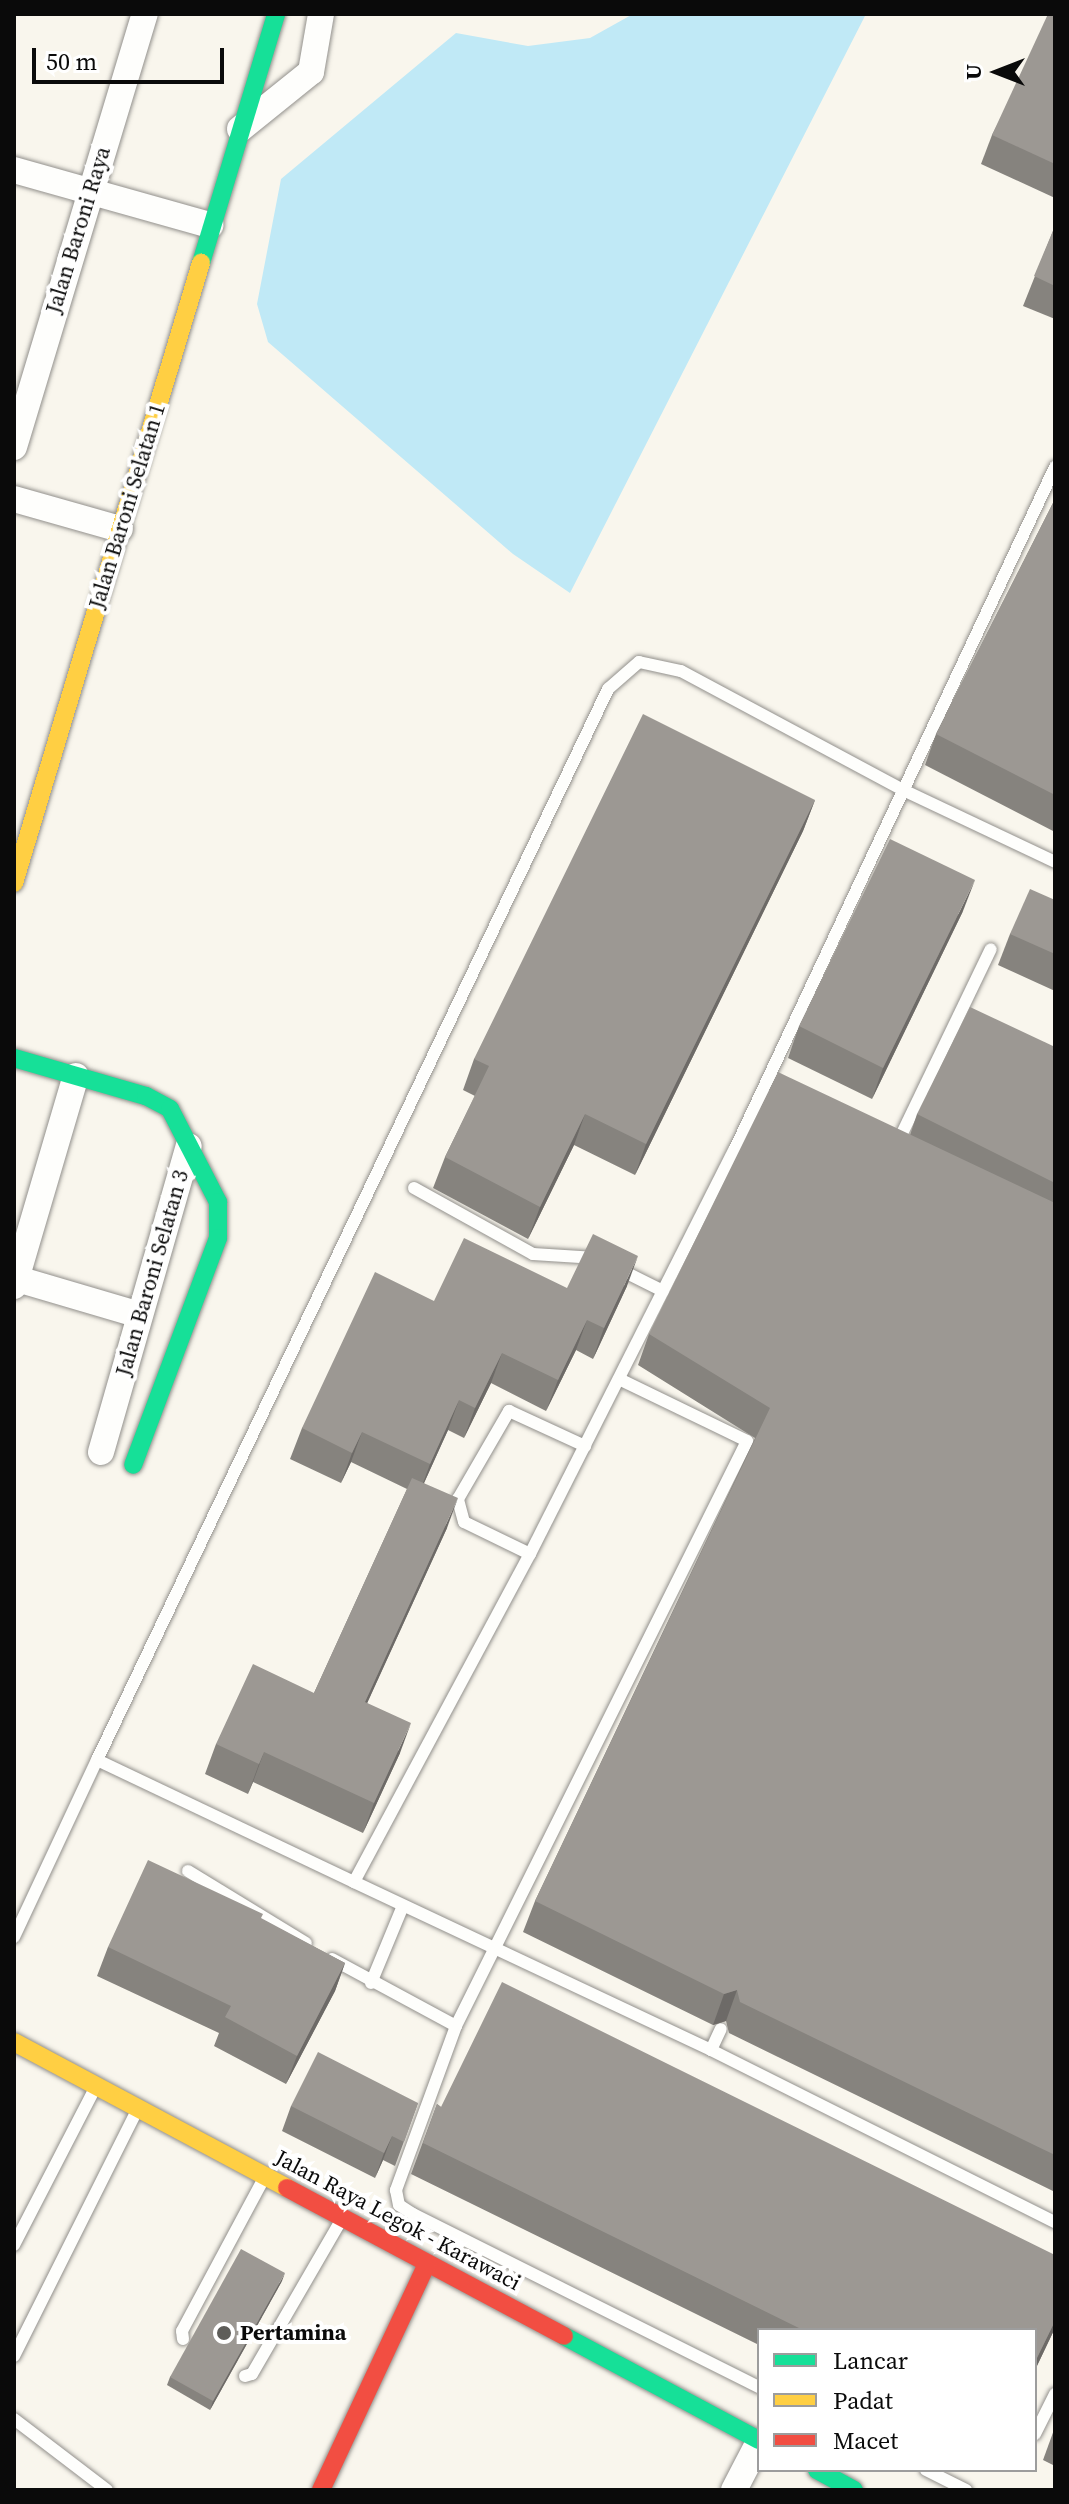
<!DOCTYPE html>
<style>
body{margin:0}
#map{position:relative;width:1069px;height:2504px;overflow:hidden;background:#f9f6ed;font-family:"Source Serif 4",serif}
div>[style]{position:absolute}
.water>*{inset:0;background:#c0e9f6}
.roads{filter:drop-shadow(0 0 2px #92908c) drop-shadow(0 0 2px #92908c)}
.lane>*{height:12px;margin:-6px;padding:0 6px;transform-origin:6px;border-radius:6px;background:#fefefc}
.street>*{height:26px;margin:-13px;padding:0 13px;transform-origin:13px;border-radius:13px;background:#fefefc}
.fast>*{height:18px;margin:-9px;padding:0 9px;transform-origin:9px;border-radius:9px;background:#16e098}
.slow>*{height:18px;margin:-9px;padding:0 9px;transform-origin:9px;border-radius:9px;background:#ffcf43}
.jam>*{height:18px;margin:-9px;padding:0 9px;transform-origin:9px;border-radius:9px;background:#f24e42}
.wall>*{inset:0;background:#86837e}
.shaded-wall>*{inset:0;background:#6d6a67}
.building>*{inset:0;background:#9c9893}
.dots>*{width:22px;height:22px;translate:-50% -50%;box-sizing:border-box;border:4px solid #fff;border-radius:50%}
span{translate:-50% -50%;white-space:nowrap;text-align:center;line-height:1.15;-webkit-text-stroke:8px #fff;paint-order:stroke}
.street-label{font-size:22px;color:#0a0a0a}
.poi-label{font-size:22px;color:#0a0a0a;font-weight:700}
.left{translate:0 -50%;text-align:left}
.frame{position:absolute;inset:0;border:16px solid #0a0a0a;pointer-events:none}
.legend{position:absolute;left:757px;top:2328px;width:280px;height:144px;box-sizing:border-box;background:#fff;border:2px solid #9d9d9d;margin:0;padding:10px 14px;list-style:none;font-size:24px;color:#0a0a0a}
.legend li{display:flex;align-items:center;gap:16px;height:40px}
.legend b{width:40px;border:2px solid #9d9d9d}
.north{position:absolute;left:957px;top:32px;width:80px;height:80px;-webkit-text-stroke:6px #fff;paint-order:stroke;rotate:270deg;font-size:22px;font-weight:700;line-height:32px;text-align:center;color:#0a0a0a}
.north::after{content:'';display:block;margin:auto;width:28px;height:36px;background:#0a0a0a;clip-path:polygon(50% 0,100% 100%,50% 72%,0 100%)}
.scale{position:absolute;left:32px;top:48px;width:192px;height:36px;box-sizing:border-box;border:4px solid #0a0a0a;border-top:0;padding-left:10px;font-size:24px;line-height:28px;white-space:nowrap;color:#0a0a0a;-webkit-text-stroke:6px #fff;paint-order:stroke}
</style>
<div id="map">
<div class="water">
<div style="clip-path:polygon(633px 14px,866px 14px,570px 593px,513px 554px,268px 342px,257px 304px,281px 179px,456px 33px,528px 46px,590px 38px)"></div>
</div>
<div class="roads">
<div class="lane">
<div style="left:897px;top:1144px;width:216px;rotate:-64.3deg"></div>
<div style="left:414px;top:1188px;width:136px;rotate:29deg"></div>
<div style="left:533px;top:1254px;width:63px;rotate:3.6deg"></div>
<div style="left:619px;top:1269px;width:49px;rotate:26.6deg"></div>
<div style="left:619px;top:1379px;width:142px;rotate:25.8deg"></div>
<div style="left:747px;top:1441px;width:653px;rotate:116.45deg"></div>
<div style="left:456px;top:2026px;width:175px;rotate:110.1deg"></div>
<div style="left:396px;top:2190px;width:15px;rotate:79deg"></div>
<div style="left:399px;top:2205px;width:17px;rotate:33deg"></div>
<div style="left:413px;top:2214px;width:387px;rotate:26.6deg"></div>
<div style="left:530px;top:1554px;width:73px;rotate:-154.1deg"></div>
<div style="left:464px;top:1522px;width:24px;rotate:-105deg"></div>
<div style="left:458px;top:1499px;width:102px;rotate:-59.9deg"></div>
<div style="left:509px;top:1411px;width:84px;rotate:24.7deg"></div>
<div style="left:97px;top:1760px;width:1187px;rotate:-64.49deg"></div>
<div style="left:608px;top:689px;width:41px;rotate:-41.1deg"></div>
<div style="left:639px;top:662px;width:43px;rotate:12.1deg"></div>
<div style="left:681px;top:671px;width:252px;rotate:28.2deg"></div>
<div style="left:903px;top:790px;width:168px;rotate:25.3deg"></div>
<div style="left:188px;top:1871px;width:138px;rotate:31.4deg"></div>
<div style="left:354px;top:1882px;width:395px;rotate:25.2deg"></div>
<div style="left:711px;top:2050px;width:385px;rotate:26.6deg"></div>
<div style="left:14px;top:1937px;width:195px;rotate:-64.9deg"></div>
<div style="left:97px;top:1760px;width:284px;rotate:25.4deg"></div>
<div style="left:354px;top:1882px;width:372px;rotate:-61.8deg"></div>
<div style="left:530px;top:1554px;width:452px;rotate:-63.2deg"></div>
<div style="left:734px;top:1151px;width:756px;rotate:-64.86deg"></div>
<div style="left:332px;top:1959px;width:141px;rotate:28.4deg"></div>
<div style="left:371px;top:1983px;width:81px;rotate:-67.5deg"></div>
<div style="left:711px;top:2050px;width:23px;rotate:-65deg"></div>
<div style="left:14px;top:2245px;width:174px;rotate:-62.7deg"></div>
<div style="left:183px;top:2339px;width:8px;rotate:-97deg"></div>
<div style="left:182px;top:2331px;width:169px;rotate:-61.8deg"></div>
<div style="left:14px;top:2356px;width:273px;rotate:-63.4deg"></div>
<div style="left:245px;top:2376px;width:7px;rotate:-16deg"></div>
<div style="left:252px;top:2374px;width:173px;rotate:-59.9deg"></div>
<div style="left:14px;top:2419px;width:117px;rotate:37.4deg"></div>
<div style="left:1035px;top:2434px;width:45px;rotate:-63.4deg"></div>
<div style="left:926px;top:2470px;width:45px;rotate:26.6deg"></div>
</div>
<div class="street">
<div style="left:240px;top:129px;width:91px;rotate:-38.8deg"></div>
<div style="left:311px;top:72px;width:59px;rotate:-80.2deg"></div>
<div style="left:14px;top:170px;width:204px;rotate:15.7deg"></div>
<div style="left:14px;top:447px;width:452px;rotate:-73.2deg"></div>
<div style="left:14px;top:499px;width:110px;rotate:15.8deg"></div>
<div style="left:14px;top:1278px;width:131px;rotate:16.4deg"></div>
<div style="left:14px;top:1286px;width:219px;rotate:-73.6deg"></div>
<div style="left:101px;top:1452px;width:318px;rotate:-74deg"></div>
<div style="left:734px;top:2490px;width:54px;rotate:-62.5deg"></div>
</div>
<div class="fast">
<div style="left:201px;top:263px;width:260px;rotate:-73.2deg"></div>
<div style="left:14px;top:1058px;width:137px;rotate:16.1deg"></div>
<div style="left:146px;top:1096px;width:27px;rotate:28deg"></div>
<div style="left:170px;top:1109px;width:105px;rotate:62.7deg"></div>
<div style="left:218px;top:1202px;width:36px;rotate:90deg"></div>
<div style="left:218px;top:1238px;width:242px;rotate:110.5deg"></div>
<div style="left:564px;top:2336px;width:221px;rotate:28.1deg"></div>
<div style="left:817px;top:2470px;width:42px;rotate:28.4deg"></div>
</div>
<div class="slow">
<div style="left:14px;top:883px;width:648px;rotate:-73.22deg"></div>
<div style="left:14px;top:2042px;width:310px;rotate:28.1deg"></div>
</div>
<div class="jam">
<div style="left:287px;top:2188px;width:314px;rotate:28.1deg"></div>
<div style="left:321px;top:2490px;width:250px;rotate:-64.9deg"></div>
</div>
</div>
<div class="wall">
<div style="clip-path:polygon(1055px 14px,1055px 198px,981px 164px,992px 135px)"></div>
<div style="clip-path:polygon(1055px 226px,1055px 319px,1023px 306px)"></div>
<div style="clip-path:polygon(1055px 499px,1055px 832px,925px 765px,936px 734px)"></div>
<div style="clip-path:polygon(815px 800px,803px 831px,635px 1175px,574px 1145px,528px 1239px,433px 1188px,445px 1157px,475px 1096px,463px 1090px,474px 1059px)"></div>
<div style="clip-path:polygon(1055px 900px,1055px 991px,998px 965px,1010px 934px)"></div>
<div style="clip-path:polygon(963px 911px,872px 1099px,788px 1058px,799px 1026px)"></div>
<div style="clip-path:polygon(1055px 1047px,1055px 2192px,729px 2033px,726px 2021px,713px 2025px,523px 1932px,535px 1901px,755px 1438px,638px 1365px,649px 1334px,910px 1135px,917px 1114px)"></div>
<div style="clip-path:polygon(627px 1286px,593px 1359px,576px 1350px,546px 1411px,491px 1383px,464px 1438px,448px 1430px,424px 1483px,447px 1528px,367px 1703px,400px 1753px,363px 1833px,253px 1782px,248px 1794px,205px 1774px,216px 1744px,314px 1693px,407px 1489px,351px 1462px,341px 1483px,290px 1459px,302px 1428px,434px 1301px,567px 1288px)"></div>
<div style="clip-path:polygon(261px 1919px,345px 1963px,335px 1991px,286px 2084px,214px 2046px,219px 2033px,97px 1976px,108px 1947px)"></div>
<div style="clip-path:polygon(418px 2103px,395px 2166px,383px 2160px,375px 2178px,282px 2131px,291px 2106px)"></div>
<div style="clip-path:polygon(437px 2104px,441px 2107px,1055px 2255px,1055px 2328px,1035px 2370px,1035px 2330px,759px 2330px,759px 2345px,411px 2174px)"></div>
<div style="clip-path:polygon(282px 2281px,210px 2410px,167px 2385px,170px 2377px)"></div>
<div style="clip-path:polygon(1055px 2427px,1055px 2466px,1043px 2460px)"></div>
</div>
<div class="shaded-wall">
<div style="clip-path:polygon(815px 800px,803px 831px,635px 1175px,646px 1144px)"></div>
<div style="clip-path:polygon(975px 880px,963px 911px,872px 1099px,883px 1068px)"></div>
<div style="clip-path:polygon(585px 1114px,574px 1145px,528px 1239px,540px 1207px)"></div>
<div style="clip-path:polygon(638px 1256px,627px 1286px,593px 1359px,604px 1328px)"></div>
<div style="clip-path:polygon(587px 1320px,576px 1350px,546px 1411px,558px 1380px)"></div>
<div style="clip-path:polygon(502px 1353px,491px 1383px,464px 1438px,475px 1408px)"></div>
<div style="clip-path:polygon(459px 1400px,448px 1430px,419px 1494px,430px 1464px)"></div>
<div style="clip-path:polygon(362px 1432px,351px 1462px,341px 1483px,352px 1453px)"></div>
<div style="clip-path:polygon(458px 1498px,447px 1528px,354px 1732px,365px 1702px)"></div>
<div style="clip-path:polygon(411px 1723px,400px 1753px,363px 1833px,374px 1803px)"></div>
<div style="clip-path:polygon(264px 1752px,253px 1782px,248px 1794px,259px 1764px)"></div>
<div style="clip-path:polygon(345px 1963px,335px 1991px,286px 2084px,297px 2056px)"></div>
<div style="clip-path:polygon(737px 1990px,726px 2021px,713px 2025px,724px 1994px)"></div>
<div style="clip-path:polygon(392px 2136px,383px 2160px,375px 2178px,384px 2153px)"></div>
<div style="clip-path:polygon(285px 2273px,282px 2281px,210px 2410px,213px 2401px)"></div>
<div style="clip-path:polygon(1055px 2321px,1055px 2328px,1035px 2370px,1035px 2362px)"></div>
</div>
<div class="building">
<div style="clip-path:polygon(1048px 14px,1055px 14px,1055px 164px,992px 135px)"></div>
<div style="clip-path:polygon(1055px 226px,1055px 286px,1034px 276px)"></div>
<div style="clip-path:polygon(1055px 499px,1055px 795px,936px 734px)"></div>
<div style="clip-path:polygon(643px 714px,815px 800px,646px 1144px,585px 1114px,540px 1207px,445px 1157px,489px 1066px,474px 1059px)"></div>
<div style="clip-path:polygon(890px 839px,975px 880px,883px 1068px,799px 1026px)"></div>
<div style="clip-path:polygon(1030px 889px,1055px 900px,1055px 954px,1010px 934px)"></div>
<div style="clip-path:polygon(970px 1007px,1055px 1047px,1055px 1183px,917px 1114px)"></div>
<div style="clip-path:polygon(778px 1072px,1055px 1203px,1055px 2155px,740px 2002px,737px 1990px,724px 1994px,535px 1901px,770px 1408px,649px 1334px)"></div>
<div style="clip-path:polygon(593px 1234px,638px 1256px,604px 1328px,587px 1320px,558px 1380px,502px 1353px,475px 1408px,459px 1400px,430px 1464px,362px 1432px,352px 1453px,302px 1428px,375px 1272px,434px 1301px,464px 1238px,567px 1288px)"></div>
<div style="clip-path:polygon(412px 1478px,458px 1498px,365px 1702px,411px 1723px,374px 1803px,264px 1752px,259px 1764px,216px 1744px,253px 1664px,314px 1693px)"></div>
<div style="clip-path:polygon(148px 1860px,263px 1914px,261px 1918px,345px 1963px,297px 2056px,225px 2017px,231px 2006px,108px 1947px)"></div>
<div style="clip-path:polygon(502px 1982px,1055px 2255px,1055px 2321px,1035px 2362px,1035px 2330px,803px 2330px,423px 2143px,437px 2104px,441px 2107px)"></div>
<div style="clip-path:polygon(318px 2052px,418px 2103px,404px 2142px,392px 2136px,384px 2153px,291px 2106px)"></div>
<div style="clip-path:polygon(241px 2249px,285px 2273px,213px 2401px,170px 2377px)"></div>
</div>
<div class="dots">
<div style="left:224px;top:2333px;background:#5e5d59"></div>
</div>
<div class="street-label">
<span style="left:78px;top:230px;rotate:-73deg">Jalan Baroni Raya</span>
<span style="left:127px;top:506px;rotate:-73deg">Jalan Baroni Selatan 1</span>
<span style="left:152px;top:1273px;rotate:-74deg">Jalan Baroni Selatan 3</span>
<span style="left:398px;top:2220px;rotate:28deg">Jalan Raya Legok - Karawaci</span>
</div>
<div class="poi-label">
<span class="left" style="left:240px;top:2333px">Pertamina</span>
</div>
<div class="frame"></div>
<ul class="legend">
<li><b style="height:10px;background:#16e098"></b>Lancar</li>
<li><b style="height:10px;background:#ffcf43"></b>Padat</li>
<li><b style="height:10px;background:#f24e42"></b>Macet</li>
</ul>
<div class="north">U</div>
<div class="scale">50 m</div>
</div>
